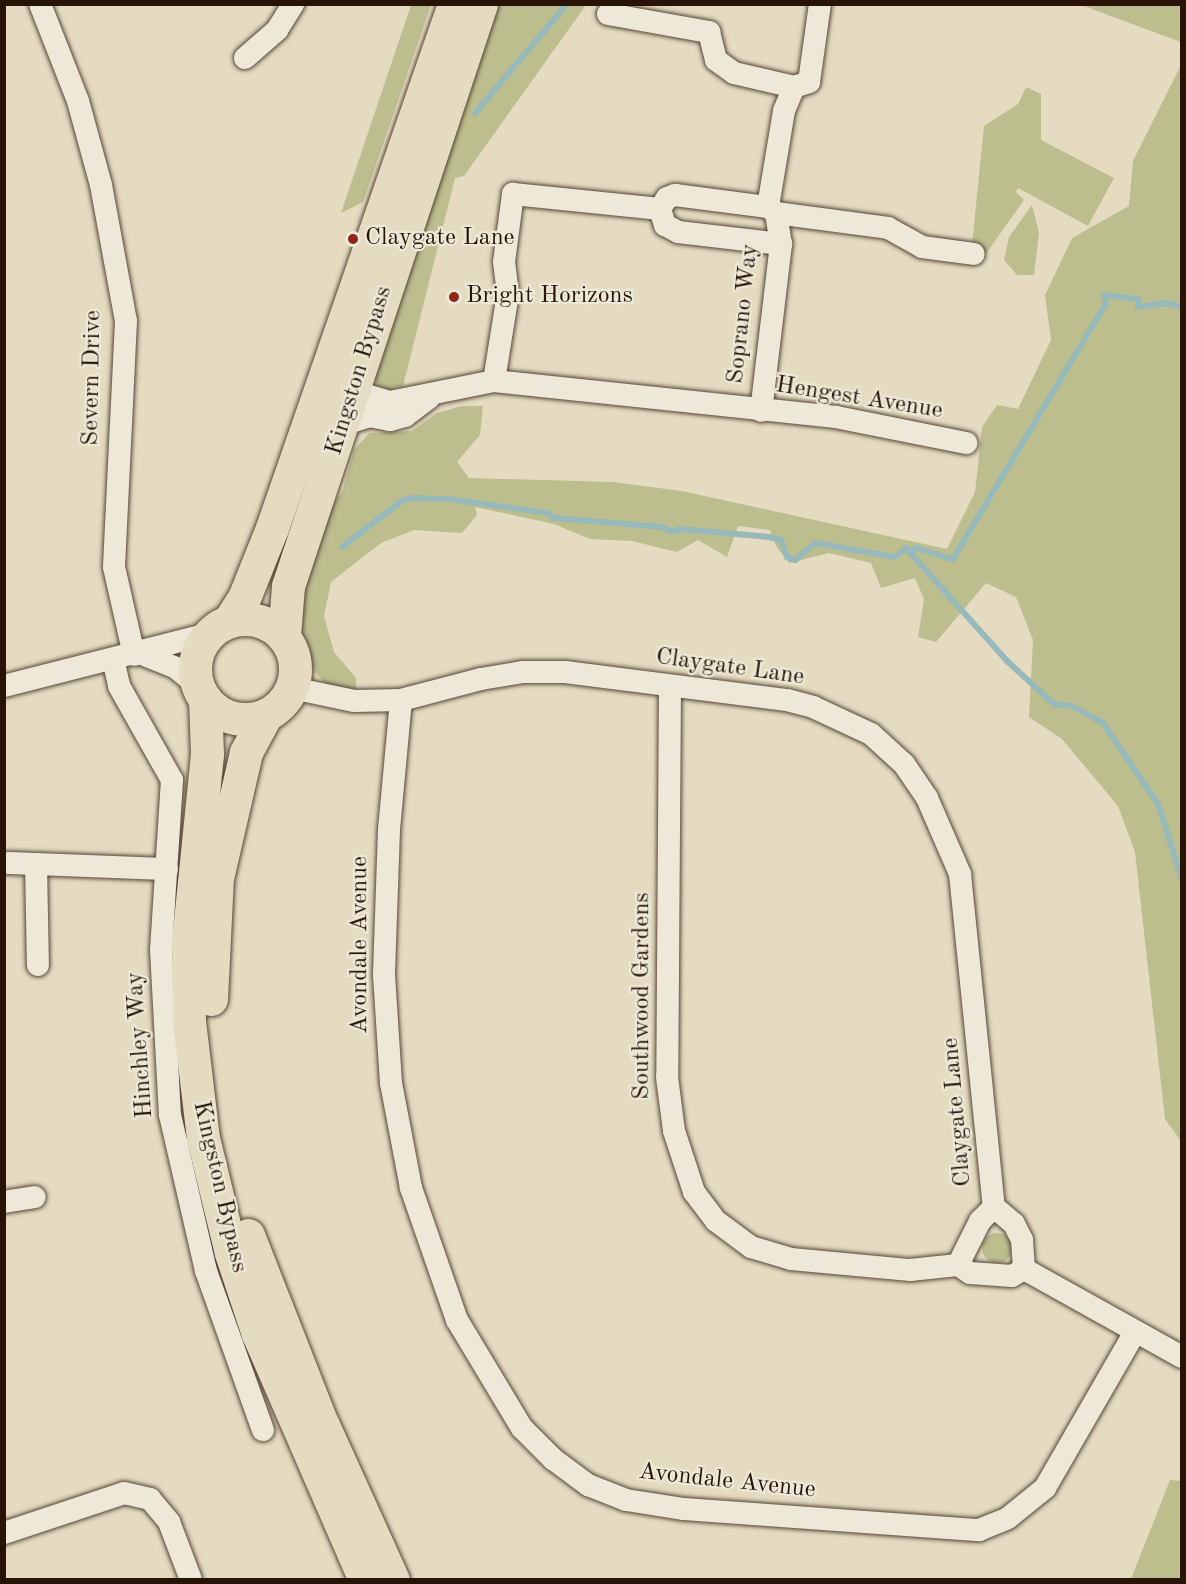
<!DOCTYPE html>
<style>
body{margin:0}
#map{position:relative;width:1186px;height:1584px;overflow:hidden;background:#e4dbc1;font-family:"Old Standard TT",serif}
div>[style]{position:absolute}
.green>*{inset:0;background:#bcbe8e}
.round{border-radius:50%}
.stream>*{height:6px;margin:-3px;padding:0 3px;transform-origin:3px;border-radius:3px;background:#97b9b9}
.roads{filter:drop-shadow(0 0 2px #564636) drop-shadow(0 0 2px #564636)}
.minor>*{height:22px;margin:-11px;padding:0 11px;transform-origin:11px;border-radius:11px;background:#ede8d7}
.highway>*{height:33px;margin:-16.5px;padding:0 16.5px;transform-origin:16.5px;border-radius:16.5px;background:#e4dbc1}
.highway>.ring{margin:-16.5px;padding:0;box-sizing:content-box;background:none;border:33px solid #e4dbc1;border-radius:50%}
.dots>*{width:16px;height:16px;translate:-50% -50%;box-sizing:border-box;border:3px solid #ede8d7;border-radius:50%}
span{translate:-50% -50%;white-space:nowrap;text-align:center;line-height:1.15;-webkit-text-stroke:4.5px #ede8d7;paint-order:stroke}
.poi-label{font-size:24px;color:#271407}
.left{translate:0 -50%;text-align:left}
.street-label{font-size:24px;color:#271407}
.frame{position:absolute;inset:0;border:6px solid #271407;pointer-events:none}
</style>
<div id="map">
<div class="green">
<div style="clip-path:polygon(411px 5px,431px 5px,363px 202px,341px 213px)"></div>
<div style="clip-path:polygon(496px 5px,586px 5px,464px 176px,455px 178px,403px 386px,389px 390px,377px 385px,373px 370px)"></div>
<div style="clip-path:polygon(1081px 5px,1181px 5px,1181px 42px)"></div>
<div style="clip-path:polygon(1181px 65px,1181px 1141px,1165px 1119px,1135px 852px,1118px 806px,1062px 739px,1029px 717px,1033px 640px,1016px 597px,986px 583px,936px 642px,918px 637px,924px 599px,915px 578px,881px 588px,871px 563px,829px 553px,789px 563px,776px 546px,770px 530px,738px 526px,727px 557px,698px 540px,677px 552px,632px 541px,590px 539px,554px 524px,475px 507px,477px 515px,462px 533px,414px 530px,381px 543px,331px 582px,324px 616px,334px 652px,356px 678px,356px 691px,330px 689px,315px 672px,306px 653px,300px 622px,301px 593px,325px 516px,343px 490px,354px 450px,369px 433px,412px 431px,437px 413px,462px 406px,483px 406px,480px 435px,457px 462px,469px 478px,613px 482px,682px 491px,947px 549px,975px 492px,982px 427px,997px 405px,1018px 409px,1051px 340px,1045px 295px,1072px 238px,1129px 206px,1133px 161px)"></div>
<div style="clip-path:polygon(1026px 87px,1041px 94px,1041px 140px,1114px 178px,1088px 226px,1018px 188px,1016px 192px,1024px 200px,985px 255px,972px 245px,984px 126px,1018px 104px)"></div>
<div style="clip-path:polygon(1032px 205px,1039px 233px,1034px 275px,1017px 275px,1004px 260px,1009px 237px)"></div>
<div class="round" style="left:982px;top:1233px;width:30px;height:30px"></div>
<div style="clip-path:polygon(1170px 1480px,1181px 1481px,1181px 1579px,1131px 1579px)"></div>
</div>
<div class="stream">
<div style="left:475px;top:113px;width:143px;rotate:-49.8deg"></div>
<div style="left:342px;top:547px;width:77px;rotate:-37.6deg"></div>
<div style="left:403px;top:500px;width:10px;rotate:-11deg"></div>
<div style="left:413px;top:498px;width:35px;rotate:2deg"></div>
<div style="left:448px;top:499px;width:101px;rotate:8deg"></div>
<div style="left:548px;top:513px;width:8px;rotate:40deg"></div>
<div style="left:554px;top:518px;width:108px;rotate:4.8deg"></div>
<div style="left:662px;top:527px;width:11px;rotate:27deg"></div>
<div style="left:672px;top:532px;width:9px;rotate:-21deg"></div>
<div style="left:680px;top:529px;width:89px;rotate:5.1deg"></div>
<div style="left:769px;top:537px;width:12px;rotate:14deg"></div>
<div style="left:781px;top:540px;width:18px;rotate:71deg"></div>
<div style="left:787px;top:557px;width:9px;rotate:21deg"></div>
<div style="left:795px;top:560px;width:26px;rotate:-40deg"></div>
<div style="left:815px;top:543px;width:81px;rotate:9.9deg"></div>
<div style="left:895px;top:557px;width:14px;rotate:-39deg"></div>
<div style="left:906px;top:548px;width:152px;rotate:48.2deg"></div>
<div style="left:1007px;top:661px;width:64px;rotate:42.5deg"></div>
<div style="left:1054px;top:704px;width:18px;rotate:6deg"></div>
<div style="left:1072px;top:706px;width:35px;rotate:29deg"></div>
<div style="left:1103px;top:723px;width:98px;rotate:55.8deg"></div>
<div style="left:1158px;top:804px;width:79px;rotate:72.3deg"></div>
<div style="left:909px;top:552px;width:8px;rotate:-30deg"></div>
<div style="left:916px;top:548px;width:39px;rotate:17deg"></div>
<div style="left:953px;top:559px;width:298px;rotate:-59.1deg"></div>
<div style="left:1106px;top:303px;width:8px;rotate:-104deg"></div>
<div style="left:1104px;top:295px;width:34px;rotate:7deg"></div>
<div style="left:1138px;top:299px;width:8px;rotate:90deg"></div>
<div style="left:1138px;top:307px;width:28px;rotate:-8deg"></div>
<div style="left:1166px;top:303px;width:16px;rotate:14deg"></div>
</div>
<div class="roads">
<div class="minor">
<div style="left:40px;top:4px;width:104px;rotate:68.6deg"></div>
<div style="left:78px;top:101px;width:87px;rotate:74.7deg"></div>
<div style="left:101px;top:185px;width:138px;rotate:79.6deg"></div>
<div style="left:126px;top:321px;width:246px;rotate:92.8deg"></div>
<div style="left:114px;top:567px;width:90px;rotate:77.2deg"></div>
<div style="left:608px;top:14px;width:103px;rotate:10.1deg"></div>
<div style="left:709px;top:32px;width:29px;rotate:76deg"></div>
<div style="left:716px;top:60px;width:22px;rotate:36deg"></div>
<div style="left:734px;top:73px;width:62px;rotate:13.1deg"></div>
<div style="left:794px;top:87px;width:26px;rotate:113deg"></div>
<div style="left:784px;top:111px;width:97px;rotate:99.5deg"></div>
<div style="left:768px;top:207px;width:10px;rotate:37deg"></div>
<div style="left:776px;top:213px;width:31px;rotate:81deg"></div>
<div style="left:781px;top:244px;width:168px;rotate:96.8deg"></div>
<div style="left:245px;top:58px;width:43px;rotate:-41.2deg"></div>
<div style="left:277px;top:30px;width:31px;rotate:-58deg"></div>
<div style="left:794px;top:87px;width:16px;rotate:-18deg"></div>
<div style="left:809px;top:82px;width:79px;rotate:-82deg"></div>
<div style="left:660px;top:209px;width:13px;rotate:-58deg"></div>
<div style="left:667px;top:198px;width:9px;rotate:-21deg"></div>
<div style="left:675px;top:195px;width:94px;rotate:7.4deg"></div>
<div style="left:776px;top:213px;width:113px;rotate:7.6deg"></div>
<div style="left:888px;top:228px;width:39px;rotate:29deg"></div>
<div style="left:922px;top:247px;width:52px;rotate:7.7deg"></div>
<div style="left:494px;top:381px;width:344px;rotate:6deg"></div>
<div style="left:836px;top:417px;width:133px;rotate:11.3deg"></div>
<div style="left:339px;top:387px;width:53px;rotate:16.4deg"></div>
<div style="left:390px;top:402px;width:106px;rotate:-11.4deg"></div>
<div style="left:494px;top:381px;width:88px;rotate:-80.9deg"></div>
<div style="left:508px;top:294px;width:32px;rotate:-97deg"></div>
<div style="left:504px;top:262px;width:69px;rotate:-82.5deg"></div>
<div style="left:513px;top:194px;width:148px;rotate:5.8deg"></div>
<div style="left:660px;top:209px;width:17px;rotate:73deg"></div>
<div style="left:665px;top:225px;width:15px;rotate:28deg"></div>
<div style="left:678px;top:232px;width:104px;rotate:6.6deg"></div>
<div style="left:345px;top:424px;width:25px;rotate:-18deg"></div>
<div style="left:369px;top:416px;width:21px;rotate:11deg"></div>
<div style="left:390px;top:420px;width:16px;rotate:-15deg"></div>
<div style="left:405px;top:416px;width:30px;rotate:-37deg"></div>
<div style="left:142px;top:654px;width:37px;rotate:22deg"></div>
<div style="left:176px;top:668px;width:27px;rotate:39deg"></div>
<div style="left:113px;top:659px;width:28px;rotate:77deg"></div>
<div style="left:119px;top:686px;width:108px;rotate:60.6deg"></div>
<div style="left:172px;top:780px;width:170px;rotate:93.7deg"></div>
<div style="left:161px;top:950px;width:165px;rotate:86.9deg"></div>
<div style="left:170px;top:1115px;width:160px;rotate:77deg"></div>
<div style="left:206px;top:1271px;width:169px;rotate:70.3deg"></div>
<div style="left:4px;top:686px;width:211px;rotate:-14.3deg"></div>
<div style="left:670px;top:686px;width:391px;rotate:90.4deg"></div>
<div style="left:667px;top:1077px;width:54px;rotate:82.6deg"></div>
<div style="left:674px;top:1131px;width:64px;rotate:71.8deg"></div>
<div style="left:694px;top:1192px;width:36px;rotate:53deg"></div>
<div style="left:716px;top:1221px;width:44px;rotate:36.6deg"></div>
<div style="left:751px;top:1247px;width:42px;rotate:16.7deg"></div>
<div style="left:791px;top:1259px;width:120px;rotate:5.3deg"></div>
<div style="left:910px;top:1270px;width:48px;rotate:-5.9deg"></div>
<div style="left:292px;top:688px;width:63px;rotate:11.8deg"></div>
<div style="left:354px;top:701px;width:47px;rotate:-1.2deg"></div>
<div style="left:401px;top:700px;width:83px;rotate:-14.7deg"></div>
<div style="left:481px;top:679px;width:43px;rotate:-9.5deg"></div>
<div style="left:523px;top:672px;width:42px"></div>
<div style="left:565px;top:672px;width:224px;rotate:7.2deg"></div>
<div style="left:787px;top:700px;width:27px;rotate:15deg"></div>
<div style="left:813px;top:707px;width:64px;rotate:25deg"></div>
<div style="left:871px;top:734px;width:45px;rotate:42.3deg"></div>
<div style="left:904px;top:764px;width:41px;rotate:55.9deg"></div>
<div style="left:927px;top:798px;width:83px;rotate:66.5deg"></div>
<div style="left:960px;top:874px;width:335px;rotate:84.2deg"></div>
<div style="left:401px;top:700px;width:131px;rotate:95.3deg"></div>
<div style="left:389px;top:830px;width:145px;rotate:92deg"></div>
<div style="left:384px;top:975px;width:108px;rotate:86.3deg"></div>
<div style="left:391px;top:1083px;width:107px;rotate:79.2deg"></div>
<div style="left:411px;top:1188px;width:140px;rotate:70.8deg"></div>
<div style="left:457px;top:1320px;width:126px;rotate:59deg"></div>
<div style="left:522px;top:1428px;width:44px;rotate:45deg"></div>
<div style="left:553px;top:1459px;width:44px;rotate:36.6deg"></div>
<div style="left:588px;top:1485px;width:41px;rotate:21.5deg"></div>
<div style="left:626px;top:1500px;width:59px;rotate:8.8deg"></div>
<div style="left:684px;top:1509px;width:296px;rotate:4.1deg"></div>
<div style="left:979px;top:1530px;width:31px;rotate:-22deg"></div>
<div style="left:1008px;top:1518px;width:48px;rotate:-39deg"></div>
<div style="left:1045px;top:1488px;width:180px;rotate:-60deg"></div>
<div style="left:8px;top:863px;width:159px;rotate:2.2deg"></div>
<div style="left:36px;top:864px;width:101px;rotate:88.9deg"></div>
<div style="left:4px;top:1202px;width:31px;rotate:-9deg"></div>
<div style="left:994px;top:1207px;width:26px;rotate:40deg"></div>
<div style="left:1014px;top:1224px;width:18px;rotate:63deg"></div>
<div style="left:1022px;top:1240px;width:29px;rotate:86deg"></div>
<div style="left:1024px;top:1269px;width:14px;rotate:150deg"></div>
<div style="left:1012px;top:1276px;width:42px;rotate:-175.9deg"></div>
<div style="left:970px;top:1273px;width:14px;rotate:-146deg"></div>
<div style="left:958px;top:1265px;width:49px;rotate:-63.4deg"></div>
<div style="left:980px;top:1221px;width:20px;rotate:-45deg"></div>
<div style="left:1024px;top:1269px;width:181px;rotate:29.1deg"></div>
<div style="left:4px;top:1533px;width:126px;rotate:-18.4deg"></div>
<div style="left:124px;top:1493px;width:27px;rotate:13deg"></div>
<div style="left:150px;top:1499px;width:30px;rotate:50deg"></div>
<div style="left:169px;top:1522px;width:62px;rotate:69.2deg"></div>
</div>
<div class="highway">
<div class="ring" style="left:195px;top:619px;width:67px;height:67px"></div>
<div style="left:229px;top:621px;width:27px;rotate:-57deg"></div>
<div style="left:244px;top:598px;width:75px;rotate:-68.2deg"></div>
<div style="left:272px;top:528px;width:555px;rotate:-70.85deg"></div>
<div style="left:284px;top:636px;width:50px;rotate:-85.4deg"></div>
<div style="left:288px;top:586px;width:613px;rotate:-71.65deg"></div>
<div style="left:205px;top:699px;width:55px;rotate:87.9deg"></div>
<div style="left:207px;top:754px;width:188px;rotate:95.8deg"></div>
<div style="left:188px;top:941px;width:80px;rotate:89.3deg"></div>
<div style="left:189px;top:1021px;width:118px;rotate:83.2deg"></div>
<div style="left:203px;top:1138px;width:118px;rotate:76.3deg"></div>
<div style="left:231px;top:1253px;width:85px;rotate:71.6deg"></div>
<div style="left:258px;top:1334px;width:268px;rotate:66.5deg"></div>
<div style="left:211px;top:999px;width:121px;rotate:-87.2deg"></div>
<div style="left:217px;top:878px;width:129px;rotate:-77deg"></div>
<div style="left:246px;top:752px;width:42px;rotate:-61.6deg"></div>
<div style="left:248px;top:1235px;width:192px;rotate:68.6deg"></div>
<div style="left:318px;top:1414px;width:182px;rotate:65.7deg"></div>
</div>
</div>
<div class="dots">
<div style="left:353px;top:239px;background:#8f2418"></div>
<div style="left:454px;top:297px;background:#8f2418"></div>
</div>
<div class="poi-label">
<span class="left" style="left:365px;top:239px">Claygate Lane</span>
<span class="left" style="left:466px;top:297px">Bright Horizons</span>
</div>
<div class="street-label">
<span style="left:744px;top:314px;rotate:-84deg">Soprano Way</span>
<span style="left:360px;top:371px;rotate:-73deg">Kingston Bypass</span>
<span style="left:93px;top:378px;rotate:-89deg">Severn Drive</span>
<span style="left:859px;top:399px;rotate:9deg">Hengest Avenue</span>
<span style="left:730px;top:668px;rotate:8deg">Claygate Lane</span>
<span style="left:361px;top:945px;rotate:-90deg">Avondale Avenue</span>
<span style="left:643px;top:996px;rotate:-90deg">Southwood Gardens</span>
<span style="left:141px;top:1045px;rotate:-94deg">Hinchley Way</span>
<span style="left:958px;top:1112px;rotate:-95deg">Claygate Lane</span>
<span style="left:219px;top:1187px;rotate:77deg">Kingston Bypass</span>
<span style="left:727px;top:1482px;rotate:6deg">Avondale Avenue</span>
</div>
<div class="frame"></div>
</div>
